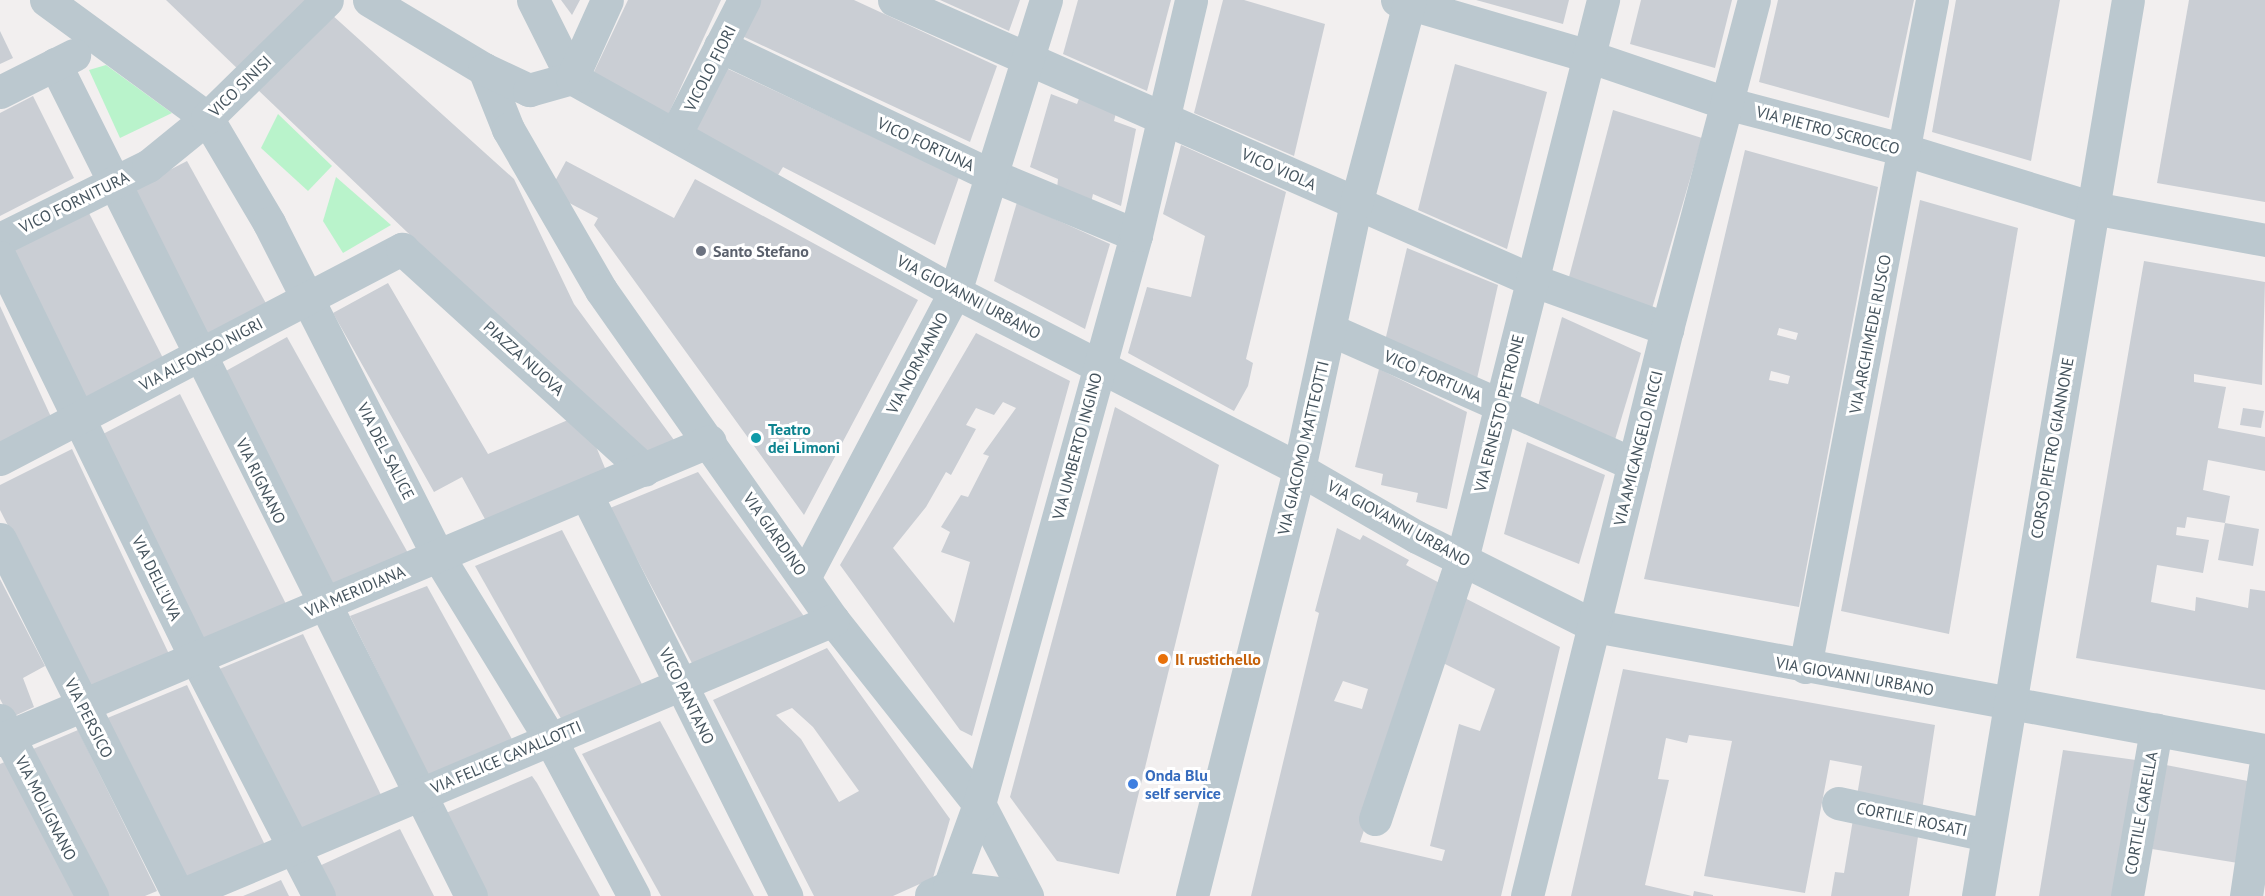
<!DOCTYPE html>
<style>
body{margin:0}
#map{position:relative;width:2265px;height:896px;overflow:hidden;background:#f2efef;font-family:"PT Sans",sans-serif}
div>[style]{position:absolute}
.green>*{inset:0;background:#b9f3cb}
.building>*{inset:0;background:#caced4}
.minor>*{height:33px;margin:-16.5px;padding:0 16.5px;transform-origin:16.5px;border-radius:16.5px;background:#bbc8cf}
.dots>*{width:16px;height:16px;translate:-50% -50%;box-sizing:border-box;border:3px solid #fff;border-radius:50%}
span{translate:-50% -50%;white-space:nowrap;text-align:center;line-height:1.15;-webkit-text-stroke:6px #fff;paint-order:stroke}
.street-label{font-size:16px;color:#45545e}
.worship-label{font-size:16px;color:#5b616d;font-weight:700}
.left{translate:0 -50%;text-align:left}
.culture-label{font-size:16px;color:#0d838f;font-weight:700}
.food-label{font-size:16px;color:#c56008;font-weight:700}
.shop-label{font-size:16px;color:#366cbe;font-weight:700}
</style>
<div id="map">
<div class="green">
<div style="clip-path:polygon(106px 65px,172px 113px,120px 138px,89px 70px)"></div>
<div style="clip-path:polygon(278px 114px,332px 166px,308px 191px,261px 148px)"></div>
<div style="clip-path:polygon(336px 177px,391px 225px,343px 253px,323px 221px)"></div>
</div>
<div class="building">
<div style="clip-path:polygon(166px 0,316px 0,241px 72px)"></div>
<div style="clip-path:polygon(561px 0,580px 0,572px 15px)"></div>
<div style="clip-path:polygon(628px 0,721px 0,668px 115px,592px 76px)"></div>
<div style="clip-path:polygon(757px 0,854px 0,997px 66px,970px 142px,740px 35px)"></div>
<div style="clip-path:polygon(940px 0,1020px 0,1009px 31px)"></div>
<div style="clip-path:polygon(1078px 0,1171px 0,1147px 91px,1063px 54px)"></div>
<div style="clip-path:polygon(1223px 0,1244px 0,1325px 24px,1294px 156px,1194px 113px)"></div>
<div style="clip-path:polygon(1476px 0,1569px 0,1563px 24px)"></div>
<div style="clip-path:polygon(1641px 0,1732px 0,1715px 68px,1630px 44px)"></div>
<div style="clip-path:polygon(1778px 0,1914px 0,1889px 118px,1759px 82px)"></div>
<div style="clip-path:polygon(1956px 0,2060px 0,2031px 161px,1932px 132px)"></div>
<div style="clip-path:polygon(2189px 0,2265px 0,2265px 202px,2157px 183px)"></div>
<div style="clip-path:polygon(331px 14px,514px 179px,574px 304px,674px 440px,642px 456px,257px 89px)"></div>
<div style="clip-path:polygon(0 31px,13px 58px,0 64px)"></div>
<div style="clip-path:polygon(1455px 64px,1547px 92px,1507px 249px,1418px 210px)"></div>
<div style="clip-path:polygon(726px 68px,959px 177px,935px 245px,783px 167px,778px 175px,695px 130px)"></div>
<div style="clip-path:polygon(1051px 94px,1077px 104px,1080px 96px,1116px 113px,1114px 121px,1136px 129px,1121px 206px,1093px 194px,1091px 203px,1057px 188px,1058px 179px,1030px 167px)"></div>
<div style="clip-path:polygon(33px 96px,74px 178px,0 216px,0 113px)"></div>
<div style="clip-path:polygon(1613px 110px,1702px 138px,1651px 312px,1569px 277px)"></div>
<div style="clip-path:polygon(1181px 145px,1286px 192px,1246px 359px,1253px 363px,1248px 386px,1234px 411px,1128px 353px,1147px 287px,1191px 297px,1205px 236px,1163px 214px)"></div>
<div style="clip-path:polygon(evenodd,1745px 150px,1878px 187px,1799px 607px,1644px 579px,1745px 150px,1779px 328px,1798px 333px,1796px 340px,1777px 335px,1779px 328px,1745px 150px,1771px 371px,1790px 376px,1788px 384px,1769px 380px,1771px 371px)"></div>
<div style="clip-path:polygon(187px 161px,268px 307px,209px 338px,133px 189px)"></div>
<div style="clip-path:polygon(566px 161px,674px 218px,695px 179px,918px 300px,804px 515px,594px 225px,598px 218px,556px 196px,554px 183px)"></div>
<div style="clip-path:polygon(1920px 200px,2018px 228px,1949px 634px,1841px 611px)"></div>
<div style="clip-path:polygon(1017px 202px,1110px 244px,1085px 329px,994px 281px)"></div>
<div style="clip-path:polygon(89px 213px,164px 360px,87px 401px,11px 251px)"></div>
<div style="clip-path:polygon(1407px 248px,1498px 285px,1476px 383px,1385px 341px)"></div>
<div style="clip-path:polygon(2144px 261px,2265px 282px,2262px 385px,2194px 374px,2194px 382px,2226px 387px,2218px 428px,2265px 437px,2265px 471px,2208px 460px,2203px 490px,2230px 496px,2225px 523px,2187px 517px,2185px 528px,2177px 527px,2176px 535px,2209px 540px,2203px 573px,2157px 565px,2151px 602px,2195px 611px,2196px 597px,2248px 608px,2250px 589px,2265px 591px,2265px 690px,2076px 658px)"></div>
<div style="clip-path:polygon(388px 283px,488px 454px,575px 417px,595px 444px,607px 473px,486px 521px,462px 477px,434px 492px,333px 313px)"></div>
<div style="clip-path:polygon(0 306px,52px 419px,0 445px)"></div>
<div style="clip-path:polygon(1562px 317px,1641px 353px,1614px 443px,1537px 410px)"></div>
<div style="clip-path:polygon(evenodd,976px 333px,1070px 381px,972px 736px,960px 730px,840px 565px,976px 333px,1003px 402px,1016px 408px,983px 454px,989px 456px,968px 497px,961px 495px,941px 527px,950px 532px,941px 552px,970px 562px,954px 623px,893px 548px,926px 507px,946px 472px,951px 475px,976px 429px,966px 425px,976px 408px,994px 415px,1003px 402px)"></div>
<div style="clip-path:polygon(287px 337px,408px 553px,332px 586px,224px 372px)"></div>
<div style="clip-path:polygon(1379px 369px,1467px 412px,1447px 509px,1416px 502px,1418px 493px,1381px 485px,1383px 474px,1355px 467px)"></div>
<div style="clip-path:polygon(180px 394px,286px 604px,204px 639px,103px 434px)"></div>
<div style="clip-path:polygon(1115px 407px,1219px 465px,1119px 874px,1057px 861px,1010px 797px)"></div>
<div style="clip-path:polygon(2243px 408px,2264px 411px,2261px 428px,2240px 425px)"></div>
<div style="clip-path:polygon(1527px 442px,1605px 475px,1579px 564px,1504px 534px)"></div>
<div style="clip-path:polygon(72px 449px,169px 654px,90px 686px,0 510px,0 485px)"></div>
<div style="clip-path:polygon(698px 472px,806px 619px,694px 667px,610px 508px)"></div>
<div style="clip-path:polygon(2225px 523px,2259px 529px,2253px 566px,2218px 560px)"></div>
<div style="clip-path:polygon(evenodd,1337px 528px,1360px 540px,1363px 535px,1409px 560px,1406px 565px,1447px 587px,1360px 842px,1442px 861px,1445px 850px,1430px 846px,1459px 724px,1480px 731px,1495px 689px,1433px 658px,1457px 594px,1560px 647px,1501px 896px,1251px 896px,1319px 613px,1315px 611px,1337px 528px,1343px 681px,1368px 689px,1362px 709px,1334px 701px,1343px 681px)"></div>
<div style="clip-path:polygon(562px 530px,644px 688px,563px 722px,475px 566px)"></div>
<div style="clip-path:polygon(0 579px,45px 666px,23px 678px,34px 707px,10px 718px,0 699px)"></div>
<div style="clip-path:polygon(427px 586px,513px 741px,430px 779px,350px 616px)"></div>
<div style="clip-path:polygon(303px 634px,382px 797px,300px 831px,217px 670px)"></div>
<div style="clip-path:polygon(evenodd,827px 648px,950px 819px,933px 878px,893px 896px,814px 896px,713px 700px,827px 648px,792px 708px,813px 727px,859px 791px,839px 802px,801px 739px,776px 715px,792px 708px)"></div>
<div style="clip-path:polygon(1623px 669px,1935px 725px,1909px 896px,1831px 896px,1835px 872px,1844px 873px,1862px 766px,1830px 760px,1805px 893px,1704px 876px,1732px 741px,1689px 735px,1687px 743px,1666px 738px,1658px 779px,1669px 780px,1645px 885px,1692px 896px,1571px 896px)"></div>
<div style="clip-path:polygon(187px 685px,265px 845px,184px 881px,105px 719px)"></div>
<div style="clip-path:polygon(660px 721px,665px 730px,754px 896px,661px 896px,582px 754px)"></div>
<div style="clip-path:polygon(78px 730px,157px 891px,145px 896px,102px 896px,26px 752px)"></div>
<div style="clip-path:polygon(2063px 750px,2136px 760px,2113px 896px,2039px 896px)"></div>
<div style="clip-path:polygon(7px 761px,77px 896px,0 896px,0 764px)"></div>
<div style="clip-path:polygon(2166px 765px,2253px 782px,2238px 863px,2152px 849px)"></div>
<div style="clip-path:polygon(532px 776px,537px 783px,600px 896px,488px 896px,446px 813px)"></div>
<div style="clip-path:polygon(400px 829px,434px 896px,331px 896px,317px 867px)"></div>
<div style="clip-path:polygon(281px 880px,289px 896px,243px 896px,265px 887px)"></div>
<div style="clip-path:polygon(1694px 891px,1713px 895px,1713px 896px,1693px 896px)"></div>
</div>
<div class="minor">
<div style="left:46px;top:0;width:200px;rotate:36.2deg"></div>
<div style="left:207px;top:118px;width:122px;rotate:59.4deg"></div>
<div style="left:269px;top:223px;width:373px;rotate:63.1deg"></div>
<div style="left:438px;top:556px;width:215px;rotate:58.5deg"></div>
<div style="left:550px;top:739px;width:178px;rotate:61.9deg"></div>
<div style="left:369px;top:0;width:134px;rotate:31deg"></div>
<div style="left:484px;top:69px;width:65px;rotate:68.2deg"></div>
<div style="left:508px;top:129px;width:186px;rotate:60deg"></div>
<div style="left:601px;top:290px;width:403px;rotate:54.9deg"></div>
<div style="left:833px;top:620px;width:235px;rotate:51.6deg"></div>
<div style="left:979px;top:804px;width:104px;rotate:62.4deg"></div>
<div style="left:533px;top:0;width:87px;rotate:63.4deg"></div>
<div style="left:894px;top:0;width:697px;rotate:23.7deg"></div>
<div style="left:1532px;top:280px;width:144px;rotate:19.9deg"></div>
<div style="left:1397px;top:0;width:199px;rotate:16.3deg"></div>
<div style="left:1588px;top:56px;width:146px;rotate:18.8deg"></div>
<div style="left:1726px;top:103px;width:185px;rotate:14.7deg"></div>
<div style="left:1905px;top:150px;width:197px;rotate:17.1deg"></div>
<div style="left:2093px;top:208px;width:175px;rotate:10.5deg"></div>
<div style="left:720px;top:46px;width:300px;rotate:25.5deg"></div>
<div style="left:991px;top:175px;width:157px;rotate:22.5deg"></div>
<div style="left:55px;top:64px;width:930px;rotate:63.43deg"></div>
<div style="left:484px;top:69px;width:50px;rotate:25deg"></div>
<div style="left:529px;top:90px;width:45px;rotate:-15.6deg"></div>
<div style="left:572px;top:78px;width:439px;rotate:29.2deg"></div>
<div style="left:955px;top:292px;width:387px;rotate:27.2deg"></div>
<div style="left:1299px;top:469px;width:136px;rotate:30deg"></div>
<div style="left:1417px;top:537px;width:199px;rotate:26.6deg"></div>
<div style="left:1595px;top:626px;width:681px;rotate:10.49deg"></div>
<div style="left:572px;top:78px;width:85px;rotate:-65.8deg"></div>
<div style="left:0;top:92px;width:83px;rotate:-26.6deg"></div>
<div style="left:675px;top:135px;width:152px;rotate:-62.9deg"></div>
<div style="left:0;top:239px;width:165px;rotate:-26.3deg"></div>
<div style="left:148px;top:166px;width:76px;rotate:-39.1deg"></div>
<div style="left:207px;top:118px;width:168px;rotate:-44.5deg"></div>
<div style="left:0;top:257px;width:446px;rotate:64deg"></div>
<div style="left:196px;top:658px;width:268px;rotate:62.7deg"></div>
<div style="left:1331px;top:330px;width:331px;rotate:23.9deg"></div>
<div style="left:0;top:459px;width:454px;rotate:-27.6deg"></div>
<div style="left:402px;top:249px;width:328px;rotate:42.3deg"></div>
<div style="left:587px;top:496px;width:447px;rotate:63.5deg"></div>
<div style="left:0;top:539px;width:399px;rotate:63.4deg"></div>
<div style="left:179px;top:896px;width:710px;rotate:-22.88deg"></div>
<div style="left:805px;top:576px;width:321px;rotate:-62.2deg"></div>
<div style="left:955px;top:292px;width:306px;rotate:-72.7deg"></div>
<div style="left:1805px;top:667px;width:679px;rotate:-79.22deg"></div>
<div style="left:0;top:720px;width:199px;rotate:62.4deg"></div>
<div style="left:0;top:740px;width:770px;rotate:-22.84deg"></div>
<div style="left:1838px;top:803px;width:152px;rotate:12.1deg"></div>
<div style="left:1375px;top:819px;width:274px;rotate:-71.5deg"></div>
<div style="left:1462px;top:559px;width:577px;rotate:-75.84deg"></div>
<div style="left:949px;top:887px;width:88px;rotate:-70.1deg"></div>
<div style="left:979px;top:804px;width:590px;rotate:-74.57deg"></div>
<div style="left:1136px;top:235px;width:241px;rotate:-76.8deg"></div>
<div style="left:931px;top:895px;width:20px;rotate:-24deg"></div>
<div style="left:949px;top:887px;width:75px;rotate:6.9deg"></div>
<div style="left:1192px;top:896px;width:440px;rotate:-75.9deg"></div>
<div style="left:1299px;top:469px;width:271px;rotate:-77.9deg"></div>
<div style="left:1356px;top:204px;width:211px;rotate:-75.2deg"></div>
<div style="left:1527px;top:896px;width:584px;rotate:-76.13deg"></div>
<div style="left:1667px;top:329px;width:340px;rotate:-75.2deg"></div>
<div style="left:1978px;top:896px;width:908px;rotate:-80.5deg"></div>
<div style="left:2127px;top:896px;width:169px;rotate:-80.1deg"></div>
<div style="left:2246px;top:896px;width:129px;rotate:-81.6deg"></div>
</div>
<div class="dots">
<div style="left:701px;top:251px;background:#6b7280"></div>
<div style="left:756px;top:438px;background:#0f9aa8"></div>
<div style="left:1163px;top:659px;background:#e8710a"></div>
<div style="left:1133px;top:784px;background:#3f7fe0"></div>
</div>
<div class="street-label">
<span style="left:710px;top:68px;rotate:-63deg">VICOLO FIORI</span>
<span style="left:240px;top:86px;rotate:-44deg">VICO SINISI</span>
<span style="left:1828px;top:130px;rotate:15deg">VIA PIETRO SCROCCO</span>
<span style="left:926px;top:144px;rotate:25deg">VICO FORTUNA</span>
<span style="left:1279px;top:169px;rotate:24deg">VICO VIOLA</span>
<span style="left:74px;top:202px;rotate:-26deg">VICO FORNITURA</span>
<span style="left:969px;top:297px;rotate:28deg">VIA GIOVANNI URBANO</span>
<span style="left:1870px;top:334px;rotate:-79deg">VIA ARCHIMEDE RUSCO</span>
<span style="left:201px;top:354px;rotate:-28deg">VIA ALFONSO NIGRI</span>
<span style="left:524px;top:358px;rotate:42deg">PIAZZA NUOVA</span>
<span style="left:917px;top:363px;rotate:-62deg">VIA NORMANNO</span>
<span style="left:1433px;top:376px;rotate:24deg">VICO FORTUNA</span>
<span style="left:1499px;top:413px;rotate:-76deg">VIA ERNESTO PETRONE</span>
<span style="left:1077px;top:446px;rotate:-75deg">VIA UMBERTO INGINO</span>
<span style="left:1303px;top:448px;rotate:-77deg">VIA GIACOMO MATTEOTTI</span>
<span style="left:1638px;top:448px;rotate:-76deg">VIA AMICANGELO RICCI</span>
<span style="left:2052px;top:448px;rotate:-80deg">CORSO PIETRO GIANNONE</span>
<span style="left:386px;top:451px;rotate:63deg">VIA DEL SALICE</span>
<span style="left:261px;top:481px;rotate:64deg">VIA RIGNANO</span>
<span style="left:1399px;top:523px;rotate:29deg">VIA GIOVANNI URBANO</span>
<span style="left:775px;top:534px;rotate:55deg">VIA GIARDINO</span>
<span style="left:157px;top:578px;rotate:64deg">VIA DELL'UVA</span>
<span style="left:355px;top:591px;rotate:-23deg">VIA MERIDIANA</span>
<span style="left:1855px;top:676px;rotate:10deg">VIA GIOVANNI URBANO</span>
<span style="left:687px;top:696px;rotate:64deg">VICO PANTANO</span>
<span style="left:89px;top:718px;rotate:63deg">VIA PERSICO</span>
<span style="left:506px;top:757px;rotate:-23deg">VIA FELICE CAVALLOTTI</span>
<span style="left:46px;top:808px;rotate:63deg">VIA MOLIGNANO</span>
<span style="left:2141px;top:813px;rotate:-80deg">CORTILE CARELLA</span>
<span style="left:1912px;top:819px;rotate:12deg">CORTILE ROSATI</span>
</div>
<div class="worship-label">
<span class="left" style="left:713px;top:251px">Santo Stefano</span>
</div>
<div class="culture-label">
<span class="left" style="left:768px;top:438px">Teatro<br>dei Limoni</span>
</div>
<div class="food-label">
<span class="left" style="left:1175px;top:659px">Il rustichello</span>
</div>
<div class="shop-label">
<span class="left" style="left:1145px;top:784px">Onda Blu<br>self service</span>
</div>
</div>
